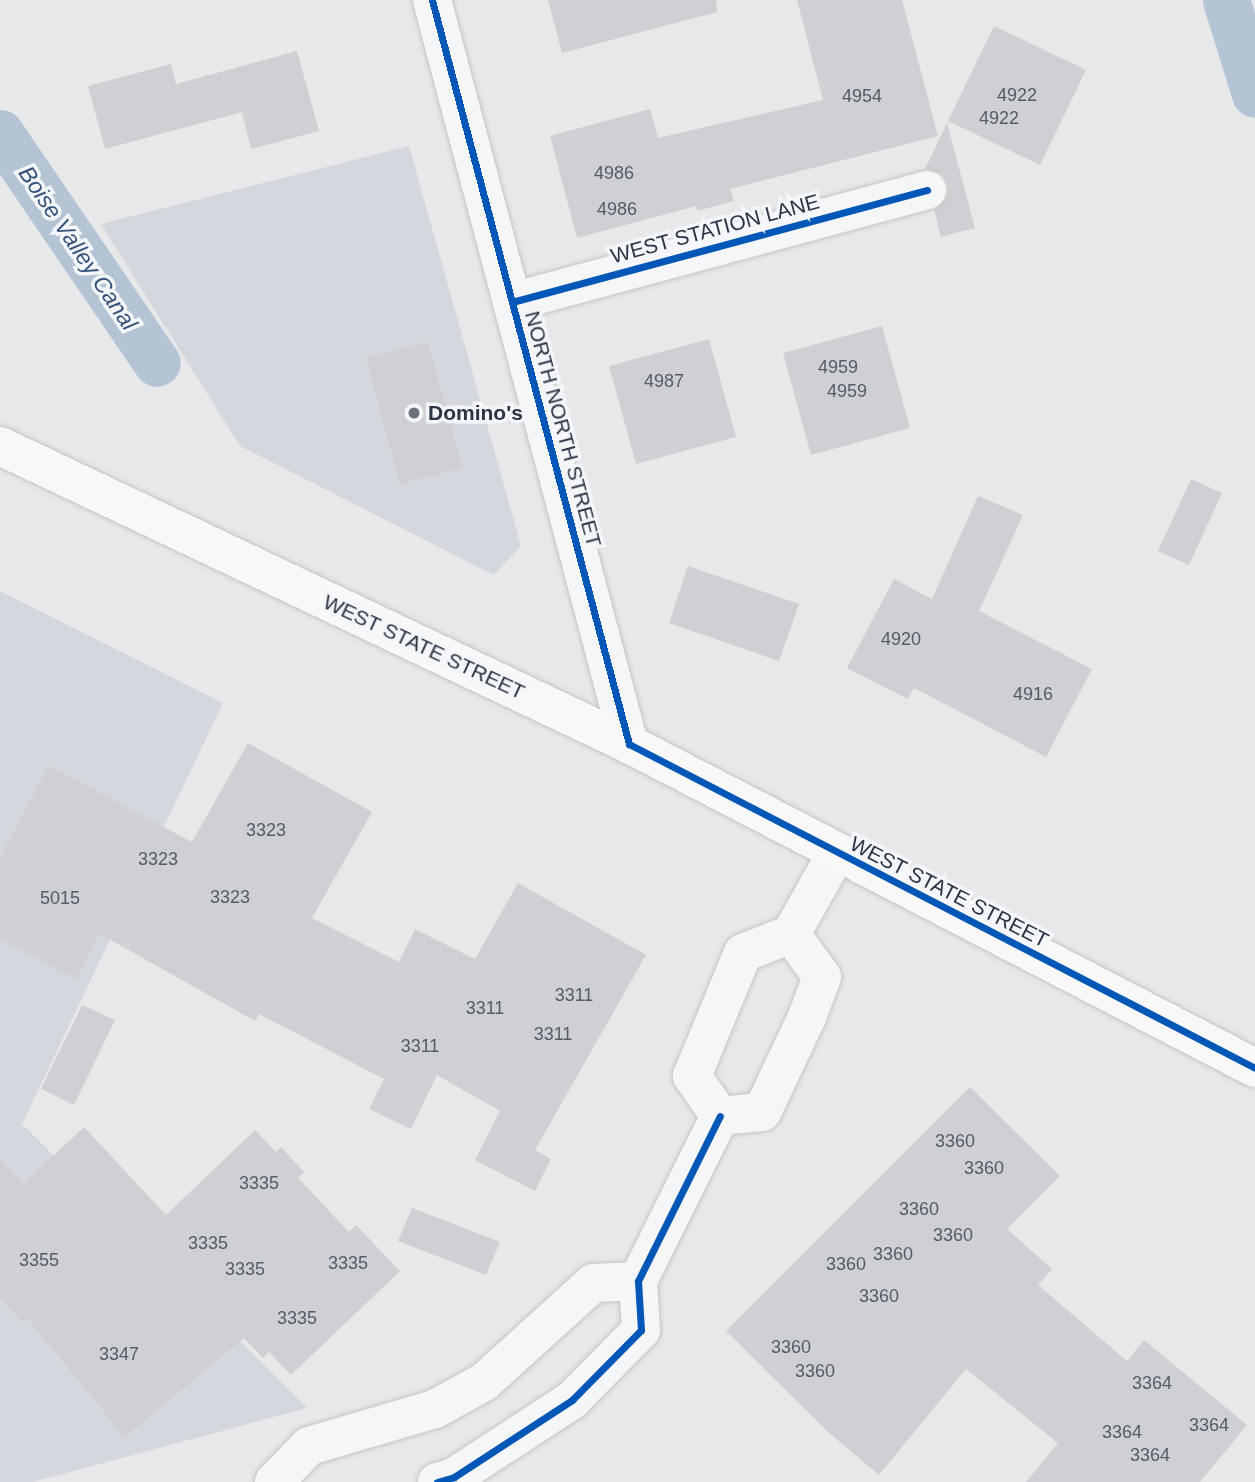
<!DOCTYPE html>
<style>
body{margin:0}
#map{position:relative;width:1255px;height:1482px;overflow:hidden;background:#e6e8ea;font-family:Arial,sans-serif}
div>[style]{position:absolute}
.built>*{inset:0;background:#d4d7dd}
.canal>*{height:47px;margin:-23.5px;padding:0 23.5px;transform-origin:23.5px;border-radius:23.5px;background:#b4c4d5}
.building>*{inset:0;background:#ced0d3}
.roads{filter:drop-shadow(0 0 2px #c4c6c8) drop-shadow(0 0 2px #c4c6c8)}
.minor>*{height:38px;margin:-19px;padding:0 19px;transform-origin:19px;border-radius:19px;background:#f5f6f7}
.primary>*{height:38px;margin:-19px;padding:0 19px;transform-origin:19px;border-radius:19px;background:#f8f8f8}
.cycleway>*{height:7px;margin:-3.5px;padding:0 3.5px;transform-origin:3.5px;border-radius:3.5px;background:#0057b8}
.dots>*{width:19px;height:19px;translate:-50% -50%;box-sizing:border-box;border:4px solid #f4f6f9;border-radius:50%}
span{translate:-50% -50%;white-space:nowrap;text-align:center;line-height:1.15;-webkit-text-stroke:7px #f4f6f9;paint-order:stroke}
.number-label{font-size:18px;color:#545c69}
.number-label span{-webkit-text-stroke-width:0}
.street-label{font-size:21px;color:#2b3445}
.poi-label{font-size:21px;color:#2b3445;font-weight:700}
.left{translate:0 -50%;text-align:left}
.water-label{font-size:23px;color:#34527a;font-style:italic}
</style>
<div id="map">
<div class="built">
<div style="clip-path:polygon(409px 146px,521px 546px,494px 575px,240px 446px,101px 224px)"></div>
<div style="clip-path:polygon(0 591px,223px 703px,22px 1124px,307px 1408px,33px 1482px,0 1482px)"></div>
</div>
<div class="canal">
<div style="left:1226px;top:0;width:98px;rotate:72.9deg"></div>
<div style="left:0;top:133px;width:278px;rotate:55.7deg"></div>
</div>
<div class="building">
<div style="clip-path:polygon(548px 0,716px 0,717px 12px,562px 53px)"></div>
<div style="clip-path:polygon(797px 0,902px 0,938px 136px,730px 189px,734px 201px,697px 211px,696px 206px,577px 238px,550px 136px,650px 109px,658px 138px,823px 100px)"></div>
<div style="clip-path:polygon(994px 26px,1086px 70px,1040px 165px,948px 121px)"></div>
<div style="clip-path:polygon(297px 51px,319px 131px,251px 149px,242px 112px,105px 149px,88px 86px,171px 64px,176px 84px)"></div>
<div style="clip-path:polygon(947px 123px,975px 228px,941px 237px,934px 210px,948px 196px,948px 185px,942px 174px,925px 169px)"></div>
<div style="clip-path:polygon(882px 326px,910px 428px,811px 455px,783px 353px)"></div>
<div style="clip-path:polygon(709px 339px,736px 437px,636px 464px,609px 366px)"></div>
<div style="clip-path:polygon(428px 342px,462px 468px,400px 484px,366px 358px)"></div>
<div style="clip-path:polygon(1191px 479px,1222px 493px,1189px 565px,1158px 551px)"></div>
<div style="clip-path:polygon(978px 496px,1023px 515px,979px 611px,1092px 669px,1046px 757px,914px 688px,908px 699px,847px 668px,894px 579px,932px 599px)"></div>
<div style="clip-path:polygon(688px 566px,799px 604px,779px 661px,669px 623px)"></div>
<div style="clip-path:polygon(248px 743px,372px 812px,312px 918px,399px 962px,415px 929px,475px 959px,518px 883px,646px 955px,535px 1150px,551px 1159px,535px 1191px,475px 1160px,500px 1111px,437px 1075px,411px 1129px,369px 1109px,384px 1079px,259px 1014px,255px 1021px,100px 934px,76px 979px,0 939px,0 857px,49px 766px,192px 842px)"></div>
<div style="clip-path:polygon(82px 1005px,115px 1020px,74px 1105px,41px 1089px)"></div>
<div style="clip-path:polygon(970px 1087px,1060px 1176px,1007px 1229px,1052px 1269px,1038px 1285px,1127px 1361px,1144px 1340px,1247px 1425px,1200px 1482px,1026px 1482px,1058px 1443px,966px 1369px,879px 1475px,827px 1431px,726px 1331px)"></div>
<div style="clip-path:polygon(84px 1127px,166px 1215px,255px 1130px,276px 1152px,281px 1147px,304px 1172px,298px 1178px,349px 1232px,356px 1225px,400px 1271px,291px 1375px,269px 1352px,263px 1358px,244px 1338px,125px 1437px,27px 1318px,22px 1322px,0 1298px,0 1159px,23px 1184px)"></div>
<div style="clip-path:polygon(412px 1208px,500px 1242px,486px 1275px,398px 1241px)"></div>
</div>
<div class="roads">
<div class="minor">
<div style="left:432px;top:0;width:770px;rotate:75.17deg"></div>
<div style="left:512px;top:302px;width:430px;rotate:-15.1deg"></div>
<div style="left:791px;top:934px;width:53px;rotate:54.2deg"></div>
<div style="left:822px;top:977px;width:43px;rotate:110.6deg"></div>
<div style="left:807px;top:1017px;width:105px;rotate:115.3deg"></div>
<div style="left:762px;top:1112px;width:42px;rotate:174.6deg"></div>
<div style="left:720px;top:1116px;width:49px;rotate:-125deg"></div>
<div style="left:692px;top:1076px;width:133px;rotate:-67.5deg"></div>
<div style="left:743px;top:953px;width:52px;rotate:-21.6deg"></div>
<div style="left:791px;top:934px;width:92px;rotate:-60.6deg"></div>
<div style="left:274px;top:1482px;width:50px;rotate:-45.8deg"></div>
<div style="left:309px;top:1446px;width:131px;rotate:-16.4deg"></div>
<div style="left:435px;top:1409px;width:56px;rotate:-28.9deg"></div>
<div style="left:484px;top:1382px;width:147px;rotate:-42.2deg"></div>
<div style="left:593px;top:1283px;width:45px;rotate:-2.5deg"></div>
<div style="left:437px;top:1482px;width:18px;rotate:-16deg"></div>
<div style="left:454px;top:1477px;width:141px;rotate:-33.1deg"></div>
<div style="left:572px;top:1400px;width:98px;rotate:-45.4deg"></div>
<div style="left:641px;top:1330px;width:49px;rotate:-93.5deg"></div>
<div style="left:638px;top:1281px;width:184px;rotate:-63.6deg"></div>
</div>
<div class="primary">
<div style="left:0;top:446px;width:696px;rotate:25.35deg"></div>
<div style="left:629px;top:744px;width:705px;rotate:27.36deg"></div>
</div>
</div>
<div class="cycleway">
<div style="left:432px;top:0;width:770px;rotate:75.17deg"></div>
<div style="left:629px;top:744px;width:705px;rotate:27.36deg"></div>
<div style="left:512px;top:302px;width:430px;rotate:-15.1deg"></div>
<div style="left:437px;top:1482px;width:18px;rotate:-16deg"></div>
<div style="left:454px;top:1477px;width:141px;rotate:-33.1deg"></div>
<div style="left:572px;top:1400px;width:98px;rotate:-45.4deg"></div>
<div style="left:641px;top:1330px;width:49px;rotate:-93.5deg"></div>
<div style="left:638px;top:1281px;width:184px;rotate:-63.6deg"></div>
</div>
<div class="dots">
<div style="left:414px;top:413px;background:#6c737f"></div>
</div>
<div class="number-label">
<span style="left:1017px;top:95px">4922</span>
<span style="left:862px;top:96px">4954</span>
<span style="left:999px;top:118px">4922</span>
<span style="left:614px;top:173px">4986</span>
<span style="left:617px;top:209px">4986</span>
<span style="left:838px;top:367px">4959</span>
<span style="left:664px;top:381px">4987</span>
<span style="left:847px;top:391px">4959</span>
<span style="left:901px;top:639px">4920</span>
<span style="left:1033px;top:694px">4916</span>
<span style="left:266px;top:830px">3323</span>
<span style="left:158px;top:859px">3323</span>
<span style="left:230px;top:897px">3323</span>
<span style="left:60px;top:898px">5015</span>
<span style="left:574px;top:995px">3311</span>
<span style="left:485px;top:1008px">3311</span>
<span style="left:553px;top:1034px">3311</span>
<span style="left:420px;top:1046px">3311</span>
<span style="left:955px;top:1141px">3360</span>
<span style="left:984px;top:1168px">3360</span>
<span style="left:259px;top:1183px">3335</span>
<span style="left:919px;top:1209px">3360</span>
<span style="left:953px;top:1235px">3360</span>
<span style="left:208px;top:1243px">3335</span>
<span style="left:893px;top:1254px">3360</span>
<span style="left:39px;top:1260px">3355</span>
<span style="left:348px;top:1263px">3335</span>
<span style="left:846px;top:1264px">3360</span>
<span style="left:245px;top:1269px">3335</span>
<span style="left:879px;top:1296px">3360</span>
<span style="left:297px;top:1318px">3335</span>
<span style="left:791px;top:1347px">3360</span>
<span style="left:119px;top:1354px">3347</span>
<span style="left:815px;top:1371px">3360</span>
<span style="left:1152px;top:1383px">3364</span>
<span style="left:1209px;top:1425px">3364</span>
<span style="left:1122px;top:1432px">3364</span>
<span style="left:1150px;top:1455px">3364</span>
</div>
<div class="street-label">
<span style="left:715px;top:229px;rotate:-15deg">WEST STATION LANE</span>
<span style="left:563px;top:429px;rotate:75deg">NORTH NORTH STREET</span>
<span style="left:424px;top:647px;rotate:25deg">WEST STATE STREET</span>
<span style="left:949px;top:892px;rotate:27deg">WEST STATE STREET</span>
</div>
<div class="poi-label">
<span class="left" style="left:428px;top:413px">Domino's</span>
</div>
<div class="water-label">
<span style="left:78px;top:248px;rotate:56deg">Boise Valley Canal</span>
</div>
</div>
